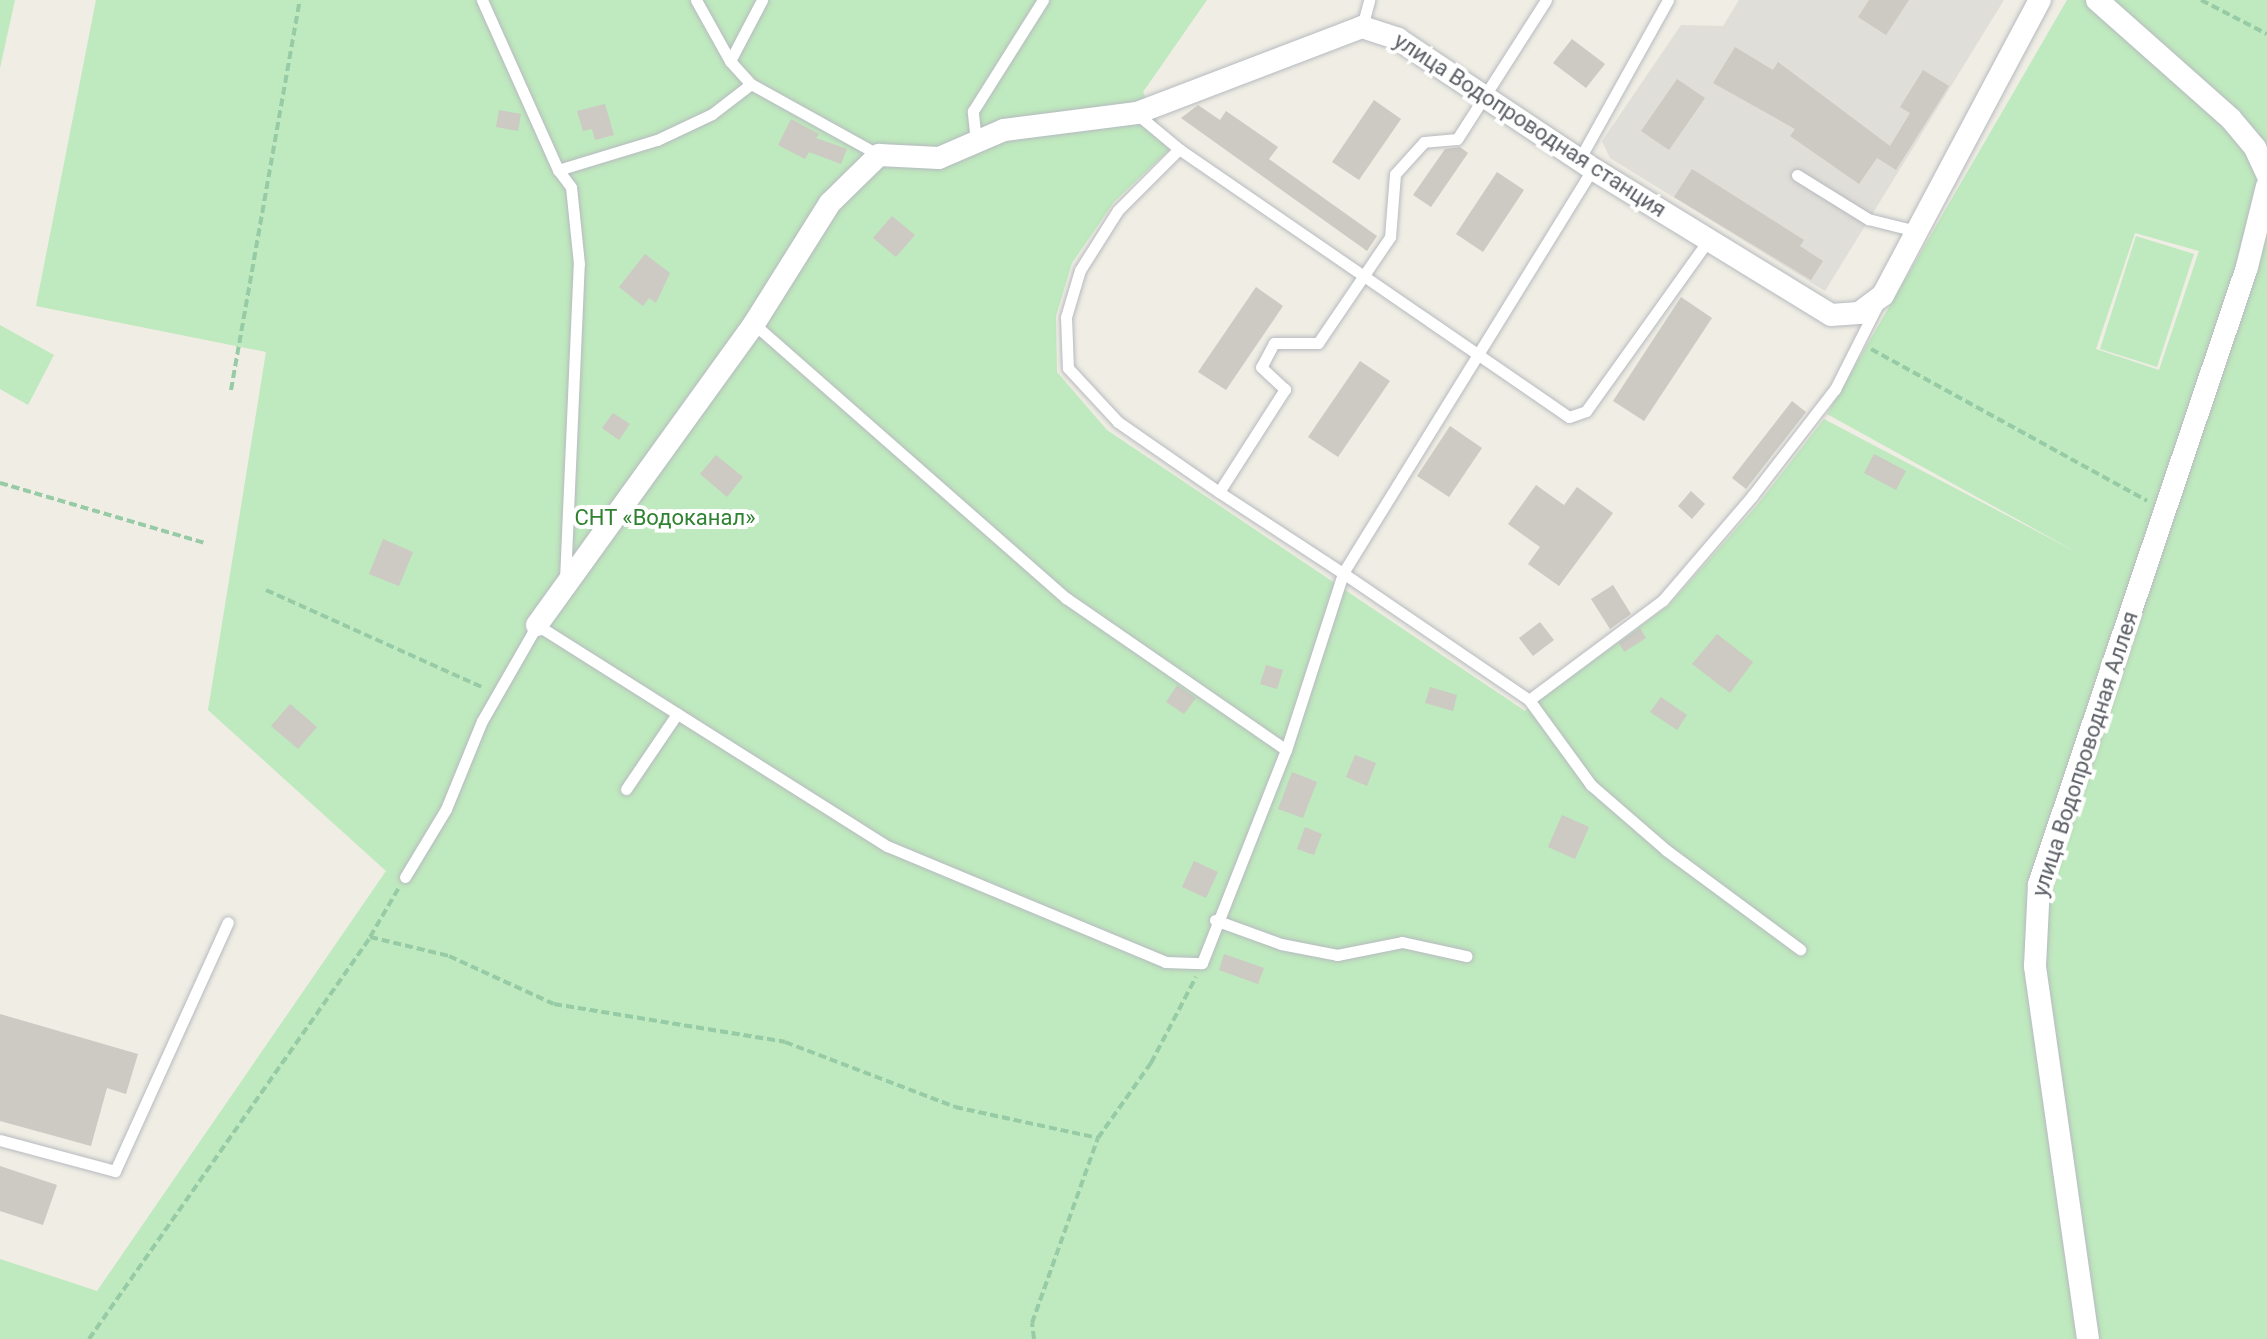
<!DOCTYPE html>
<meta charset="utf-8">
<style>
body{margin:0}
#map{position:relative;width:2267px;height:1339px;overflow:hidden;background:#efede4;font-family:Roboto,sans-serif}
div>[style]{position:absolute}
.industrial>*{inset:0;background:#e0ded8}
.green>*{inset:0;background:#bfe9be}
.building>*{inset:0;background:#cdc9c3}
.path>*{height:4px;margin-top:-2px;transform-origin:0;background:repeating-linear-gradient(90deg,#96cba5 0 8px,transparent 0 12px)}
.roads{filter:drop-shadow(0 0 2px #b6babf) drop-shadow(0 0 2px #b6babf)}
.lane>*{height:11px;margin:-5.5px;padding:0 5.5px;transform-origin:5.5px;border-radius:5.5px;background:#fff}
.street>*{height:22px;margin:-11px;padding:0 11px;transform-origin:11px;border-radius:11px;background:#fff}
span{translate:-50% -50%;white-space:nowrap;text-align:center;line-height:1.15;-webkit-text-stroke:8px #fff;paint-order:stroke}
.street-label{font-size:22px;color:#5c6066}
.park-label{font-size:22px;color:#2e8230}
</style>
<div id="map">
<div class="industrial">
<div style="clip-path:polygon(1739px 0,2004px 0,1825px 291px,1610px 158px,1602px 141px,1681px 25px,1723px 26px)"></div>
</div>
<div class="green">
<div style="clip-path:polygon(0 0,15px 0,0 68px)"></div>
<div style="clip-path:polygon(evenodd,96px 0,1207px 0,1143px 92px,1170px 149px,1114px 202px,1072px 263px,1056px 316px,1057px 372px,1107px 430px,1525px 711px,1669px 605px,1758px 504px,1824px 419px,2080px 554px,1827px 414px,2067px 0,2267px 0,2267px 1339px,0 1339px,0 1259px,97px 1291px,386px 871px,208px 710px,266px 352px,36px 306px,96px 0,2135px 233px,2199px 251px,2159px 370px,2096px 349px,2135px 233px)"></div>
<div style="clip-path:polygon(2136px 236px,2194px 254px,2157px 367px,2100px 349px)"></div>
<div style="clip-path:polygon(0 325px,54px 355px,28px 405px,0 389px)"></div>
</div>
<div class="building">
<div style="clip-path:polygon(1869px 0,1909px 0,1886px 35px,1858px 17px)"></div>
<div style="clip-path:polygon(1572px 39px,1605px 64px,1586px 88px,1553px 63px)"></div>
<div style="clip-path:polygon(1735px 47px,1773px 70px,1778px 62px,1890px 146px,1910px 113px,1900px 107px,1923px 70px,1949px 86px,1896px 170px,1877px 158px,1859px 184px,1790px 136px,1795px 129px,1713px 83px)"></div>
<div style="clip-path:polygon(1677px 79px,1705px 98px,1669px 150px,1641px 131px)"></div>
<div style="clip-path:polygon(1374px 100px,1401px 119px,1359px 180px,1332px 162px)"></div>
<div style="clip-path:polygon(605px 104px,614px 135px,595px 140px,592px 129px,583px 131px,577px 111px)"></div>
<div style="clip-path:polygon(1198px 105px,1220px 120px,1226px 111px,1278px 147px,1269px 159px,1377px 236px,1367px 251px,1181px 118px)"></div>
<div style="clip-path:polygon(499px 110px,521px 114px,518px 131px,496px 127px)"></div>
<div style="clip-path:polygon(791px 119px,819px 134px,816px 138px,847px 149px,841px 164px,809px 152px,805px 159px,778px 145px)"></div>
<div style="clip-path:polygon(1460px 147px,1468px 153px,1431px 207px,1413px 195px,1445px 149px)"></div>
<div style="clip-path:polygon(1692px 169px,1804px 240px,1800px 246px,1823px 261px,1811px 280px,1674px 197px)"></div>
<div style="clip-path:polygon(1497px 172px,1524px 190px,1483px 252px,1456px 234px)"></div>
<div style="clip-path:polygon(892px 216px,915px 235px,896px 257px,873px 238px)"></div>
<div style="clip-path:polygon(645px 254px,670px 273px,656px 303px,649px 298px,643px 306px,619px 287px)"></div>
<div style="clip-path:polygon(1256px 287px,1283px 306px,1226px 390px,1198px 372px)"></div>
<div style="clip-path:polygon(1681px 297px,1712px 318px,1644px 421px,1613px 401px)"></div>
<div style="clip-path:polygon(1360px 361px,1390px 381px,1338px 457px,1308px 437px)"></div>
<div style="clip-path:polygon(1792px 401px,1806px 412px,1746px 489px,1732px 478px)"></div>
<div style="clip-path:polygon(613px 413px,630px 424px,619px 440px,602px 428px)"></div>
<div style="clip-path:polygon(1450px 426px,1482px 448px,1449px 497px,1417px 476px)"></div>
<div style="clip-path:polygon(1874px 454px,1906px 471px,1896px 490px,1864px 473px)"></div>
<div style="clip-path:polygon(716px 455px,743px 477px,727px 497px,700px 474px)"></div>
<div style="clip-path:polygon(1536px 485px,1564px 505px,1577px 487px,1613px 513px,1559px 586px,1528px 564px,1540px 547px,1508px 524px)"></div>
<div style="clip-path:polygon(1691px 491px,1705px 504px,1692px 519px,1678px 506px)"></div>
<div style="clip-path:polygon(383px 539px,413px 552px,399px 586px,369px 574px)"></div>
<div style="clip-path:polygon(1613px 585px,1631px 614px,1610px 629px,1591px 599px)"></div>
<div style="clip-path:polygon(1540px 622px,1554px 640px,1533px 656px,1519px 638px)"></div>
<div style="clip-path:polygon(1640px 628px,1646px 638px,1624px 652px,1619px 643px)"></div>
<div style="clip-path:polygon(1717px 634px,1753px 662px,1730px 693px,1692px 664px)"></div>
<div style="clip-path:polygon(1266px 665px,1283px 670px,1277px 689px,1260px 684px)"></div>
<div style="clip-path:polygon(1177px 685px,1196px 698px,1184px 714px,1166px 702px)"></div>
<div style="clip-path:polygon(1430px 687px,1457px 695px,1453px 711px,1425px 703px)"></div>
<div style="clip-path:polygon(1661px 697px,1687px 715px,1677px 730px,1650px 712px)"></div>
<div style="clip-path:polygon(290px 704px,317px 727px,298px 749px,271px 726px)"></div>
<div style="clip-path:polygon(1355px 755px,1376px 763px,1367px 786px,1346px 777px)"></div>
<div style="clip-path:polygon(1292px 772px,1317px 782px,1303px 818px,1278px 809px)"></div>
<div style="clip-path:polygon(1562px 815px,1589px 827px,1575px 859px,1548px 847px)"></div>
<div style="clip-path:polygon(1305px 827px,1322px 834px,1314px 855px,1297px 849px)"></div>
<div style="clip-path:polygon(1194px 861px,1218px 872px,1206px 898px,1182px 887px)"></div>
<div style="clip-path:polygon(1224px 954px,1264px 968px,1258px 984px,1219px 970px)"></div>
<div style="clip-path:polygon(0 1014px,138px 1054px,126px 1094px,107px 1088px,91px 1146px,0 1121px)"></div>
<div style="clip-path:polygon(0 1166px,57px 1185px,43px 1225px,0 1211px)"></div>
</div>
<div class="path">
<div style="left:2201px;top:0;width:74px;rotate:27.3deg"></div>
<div style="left:1871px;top:349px;width:315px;rotate:28.8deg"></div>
<div style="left:231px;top:390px;width:396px;rotate:-80deg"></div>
<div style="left:0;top:483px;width:214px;rotate:16.3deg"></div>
<div style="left:266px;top:590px;width:239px;rotate:24.2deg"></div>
<div style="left:370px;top:937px;width:81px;rotate:13.5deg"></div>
<div style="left:449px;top:956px;width:115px;rotate:24.6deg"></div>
<div style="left:554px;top:1004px;width:234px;rotate:9.3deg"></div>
<div style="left:785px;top:1042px;width:182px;rotate:20.9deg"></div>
<div style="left:955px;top:1107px;width:146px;rotate:12.2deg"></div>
<div style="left:89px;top:1339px;width:490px;rotate:-55deg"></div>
<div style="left:370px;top:937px;width:56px;rotate:-59.7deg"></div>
<div style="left:1034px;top:1339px;width:16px;rotate:-97deg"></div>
<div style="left:1032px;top:1323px;width:196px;rotate:-70.4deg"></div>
<div style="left:1098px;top:1138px;width:92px;rotate:-54.8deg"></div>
<div style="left:1151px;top:1063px;width:97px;rotate:-62.4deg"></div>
</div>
<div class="roads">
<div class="lane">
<div style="left:482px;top:0;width:186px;rotate:65.9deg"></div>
<div style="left:696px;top:0;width:70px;rotate:60.9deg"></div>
<div style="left:730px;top:61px;width:31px;rotate:48deg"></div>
<div style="left:1546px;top:0;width:165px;rotate:122.6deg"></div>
<div style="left:1457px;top:139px;width:33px;rotate:175deg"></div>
<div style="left:1424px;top:142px;width:43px;rotate:132.2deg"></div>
<div style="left:1395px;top:174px;width:63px;rotate:94.5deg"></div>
<div style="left:1390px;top:237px;width:128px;rotate:124.2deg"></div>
<div style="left:1318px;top:343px;width:44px;rotate:180deg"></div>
<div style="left:1274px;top:343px;width:27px;rotate:118deg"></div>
<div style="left:1261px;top:367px;width:33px;rotate:43deg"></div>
<div style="left:1285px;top:389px;width:122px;rotate:122.7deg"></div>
<div style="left:1219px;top:492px;width:148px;rotate:33.2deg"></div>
<div style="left:1343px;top:573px;width:475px;rotate:-58.3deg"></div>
<div style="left:1362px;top:27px;width:28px;rotate:-75deg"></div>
<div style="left:730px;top:61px;width:69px;rotate:-62.3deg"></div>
<div style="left:1137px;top:114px;width:55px;rotate:39.8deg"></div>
<div style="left:1179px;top:149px;width:473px;rotate:34.5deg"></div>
<div style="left:1569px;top:417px;width:18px;rotate:-19deg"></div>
<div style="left:1586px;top:411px;width:211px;rotate:-54.4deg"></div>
<div style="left:976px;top:142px;width:31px;rotate:-96deg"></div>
<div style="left:973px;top:111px;width:131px;rotate:-57.8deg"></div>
<div style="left:1179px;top:149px;width:86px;rotate:135deg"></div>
<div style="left:1118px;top:210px;width:71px;rotate:122.3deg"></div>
<div style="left:1080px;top:270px;width:49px;rotate:106.6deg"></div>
<div style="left:1066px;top:317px;width:51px;rotate:87.8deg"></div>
<div style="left:1068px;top:368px;width:74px;rotate:47.2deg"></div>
<div style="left:1118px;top:422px;width:123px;rotate:34.7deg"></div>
<div style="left:1579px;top:160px;width:183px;rotate:-60.9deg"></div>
<div style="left:1797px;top:175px;width:84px;rotate:31.8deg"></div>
<div style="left:1868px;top:219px;width:49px;rotate:14deg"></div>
<div style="left:754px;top:324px;width:415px;rotate:41.3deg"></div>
<div style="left:1066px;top:598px;width:267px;rotate:34.6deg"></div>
<div style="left:565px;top:580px;width:316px;rotate:-87.5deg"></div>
<div style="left:579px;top:264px;width:77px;rotate:-95.9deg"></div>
<div style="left:571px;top:187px;width:21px;rotate:-127deg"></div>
<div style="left:558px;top:170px;width:103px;rotate:-16.9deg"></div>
<div style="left:657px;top:140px;width:61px;rotate:-25.3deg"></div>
<div style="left:712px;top:114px;width:49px;rotate:-37.6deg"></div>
<div style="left:751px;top:84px;width:146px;rotate:29deg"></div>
<div style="left:1529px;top:700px;width:105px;rotate:53.9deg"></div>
<div style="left:1591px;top:785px;width:99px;rotate:40.9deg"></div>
<div style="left:1666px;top:850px;width:167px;rotate:36.5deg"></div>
<div style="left:626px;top:789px;width:91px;rotate:-55.8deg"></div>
<div style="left:405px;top:877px;width:79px;rotate:-58.9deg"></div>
<div style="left:446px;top:809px;width:95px;rotate:-67.8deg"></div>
<div style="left:482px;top:721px;width:111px;rotate:-60.2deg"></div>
<div style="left:537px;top:625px;width:414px;rotate:32.3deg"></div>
<div style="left:887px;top:846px;width:301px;rotate:22.6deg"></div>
<div style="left:1165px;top:962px;width:37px;rotate:2deg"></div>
<div style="left:1202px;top:963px;width:229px;rotate:-68.5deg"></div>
<div style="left:1286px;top:750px;width:186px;rotate:-72.1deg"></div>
<div style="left:1343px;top:573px;width:225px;rotate:34.3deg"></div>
<div style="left:1529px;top:700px;width:167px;rotate:-36.7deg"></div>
<div style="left:1663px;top:600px;width:137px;rotate:-49.4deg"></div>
<div style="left:1752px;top:496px;width:135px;rotate:-52.2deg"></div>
<div style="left:1835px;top:389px;width:93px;rotate:-63.2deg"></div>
<div style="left:1215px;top:920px;width:70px;rotate:20deg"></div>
<div style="left:1281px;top:944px;width:57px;rotate:11.1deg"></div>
<div style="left:1337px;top:955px;width:66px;rotate:-11.3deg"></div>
<div style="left:1402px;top:942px;width:66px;rotate:12.3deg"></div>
<div style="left:0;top:1140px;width:119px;rotate:15.1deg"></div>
<div style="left:115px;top:1171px;width:273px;rotate:-65.6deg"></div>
</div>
<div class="street">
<div style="left:2097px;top:0;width:179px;rotate:41.6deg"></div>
<div style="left:2231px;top:119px;width:38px;rotate:50deg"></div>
<div style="left:2255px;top:148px;width:29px;rotate:65deg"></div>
<div style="left:537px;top:625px;width:371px;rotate:-54.2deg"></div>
<div style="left:754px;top:324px;width:143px;rotate:-57.9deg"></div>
<div style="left:830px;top:203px;width:69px;rotate:-44.4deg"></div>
<div style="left:879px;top:155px;width:60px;rotate:2.9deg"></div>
<div style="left:939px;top:158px;width:71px;rotate:-23.3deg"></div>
<div style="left:1004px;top:130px;width:134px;rotate:-7.3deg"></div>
<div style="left:1137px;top:113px;width:241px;rotate:-20.9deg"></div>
<div style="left:1362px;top:27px;width:38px;rotate:18deg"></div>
<div style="left:1398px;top:39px;width:234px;rotate:33.7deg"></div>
<div style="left:1593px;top:169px;width:279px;rotate:31.5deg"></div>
<div style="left:1831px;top:315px;width:28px;rotate:-4deg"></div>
<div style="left:1859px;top:313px;width:30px;rotate:-37deg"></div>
<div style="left:1883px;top:295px;width:334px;rotate:-62deg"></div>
<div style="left:2088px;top:1339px;width:377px;rotate:-98.1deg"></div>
<div style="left:2035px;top:966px;width:82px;rotate:-87.2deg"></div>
<div style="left:2039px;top:884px;width:651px;rotate:-71.37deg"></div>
<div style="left:2247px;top:267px;width:83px;rotate:-76.1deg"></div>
</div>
</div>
<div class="street-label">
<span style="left:1530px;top:125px;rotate:33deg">улица Водопроводная станция</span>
<span style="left:2085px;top:754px;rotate:-72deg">улица Водопроводная Аллея</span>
</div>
<div class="park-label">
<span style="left:665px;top:518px">СНТ «Водоканал»</span>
</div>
</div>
